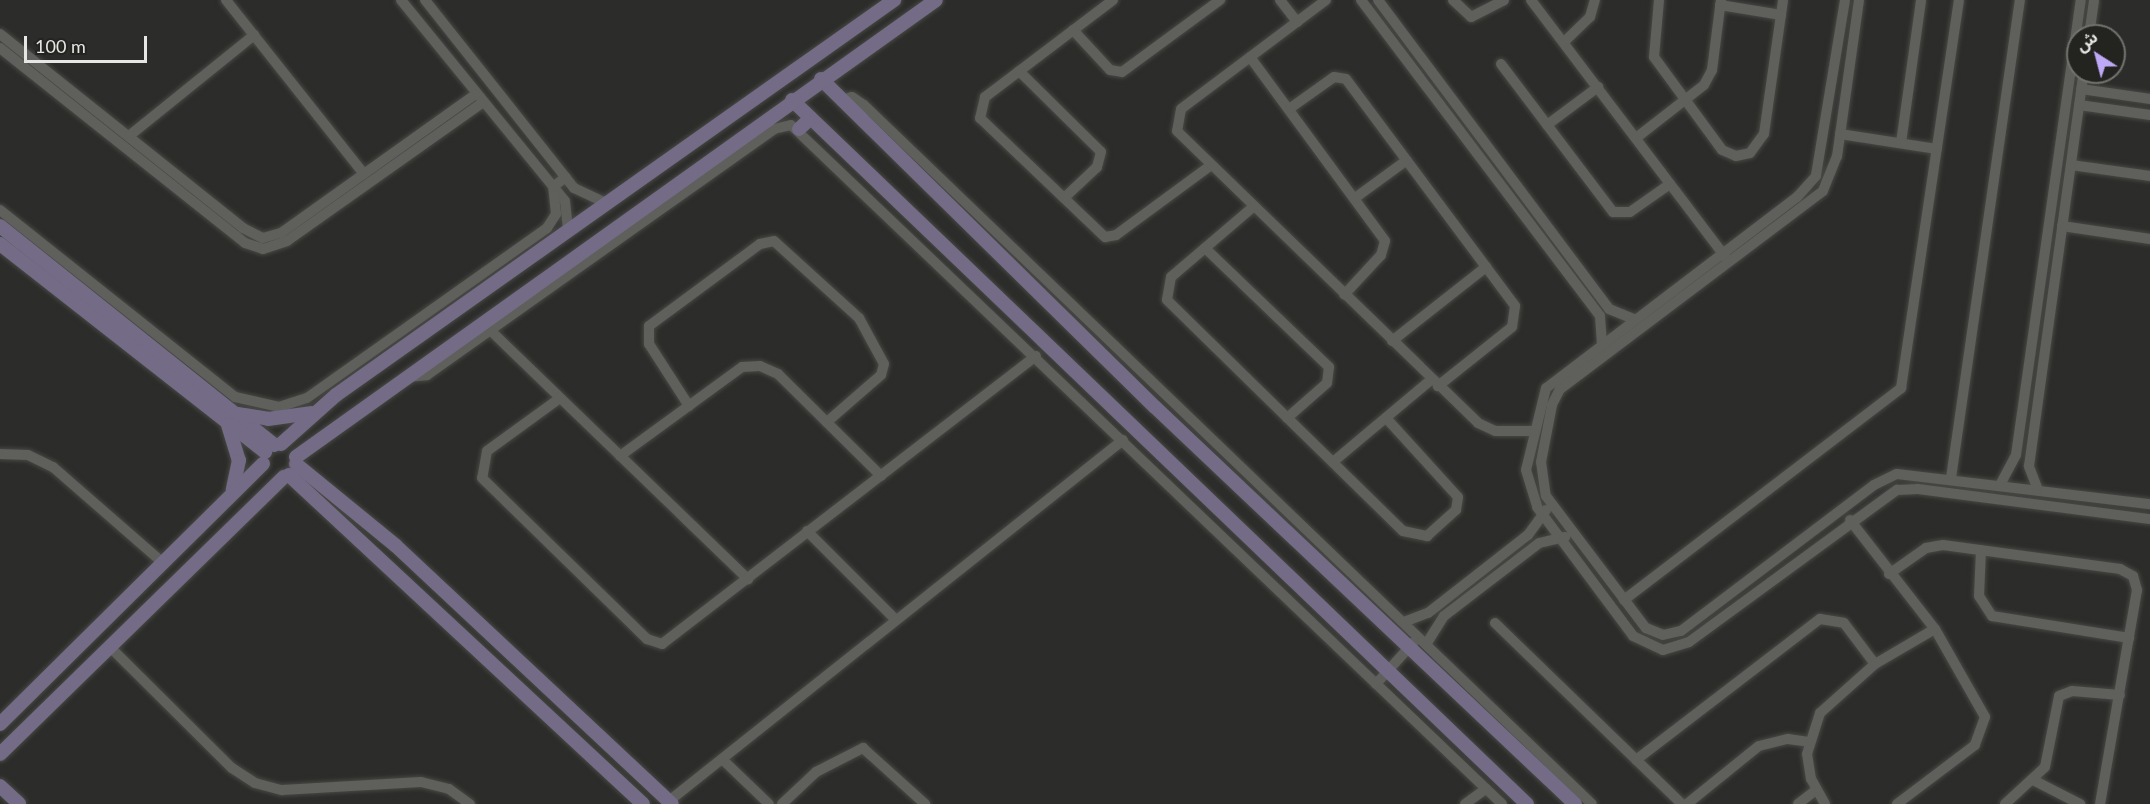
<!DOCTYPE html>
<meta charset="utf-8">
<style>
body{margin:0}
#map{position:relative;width:2150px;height:804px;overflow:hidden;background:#2c2c2a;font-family:Lato,"Noto Sans Arabic",sans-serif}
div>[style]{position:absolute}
.roads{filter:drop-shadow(0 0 2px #474744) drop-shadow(0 0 2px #474744)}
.street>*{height:10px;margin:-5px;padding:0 5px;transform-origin:5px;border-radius:5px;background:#5f5f5c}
.secondary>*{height:14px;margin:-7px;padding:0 7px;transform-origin:7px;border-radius:7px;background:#746b86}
span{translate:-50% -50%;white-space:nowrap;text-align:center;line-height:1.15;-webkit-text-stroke:6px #232320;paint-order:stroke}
.north{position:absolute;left:2066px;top:24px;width:60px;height:60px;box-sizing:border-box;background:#232320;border:2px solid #71716e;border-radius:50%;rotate:324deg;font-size:16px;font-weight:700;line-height:24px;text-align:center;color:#e6e6e4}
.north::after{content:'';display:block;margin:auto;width:21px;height:27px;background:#bda9f5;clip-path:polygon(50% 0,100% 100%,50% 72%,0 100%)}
.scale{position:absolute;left:24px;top:36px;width:123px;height:27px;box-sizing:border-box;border:3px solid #e6e6e4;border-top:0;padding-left:8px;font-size:18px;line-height:21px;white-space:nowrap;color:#e6e6e4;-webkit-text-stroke:4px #232320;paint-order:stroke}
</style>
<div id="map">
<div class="roads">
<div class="street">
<div style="left:226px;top:0;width:222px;rotate:51.6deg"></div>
<div style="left:401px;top:0;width:259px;rotate:50.8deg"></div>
<div style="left:565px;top:201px;width:29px;rotate:84deg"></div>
<div style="left:425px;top:0;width:240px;rotate:51.6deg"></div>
<div style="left:574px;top:188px;width:33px;rotate:25deg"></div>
<div style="left:1113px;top:0;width:161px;rotate:142.8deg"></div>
<div style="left:985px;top:97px;width:22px;rotate:103deg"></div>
<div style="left:980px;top:118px;width:173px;rotate:43.6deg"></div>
<div style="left:1105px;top:237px;width:11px;rotate:-10deg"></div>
<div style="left:1116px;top:235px;width:117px;rotate:-36.3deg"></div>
<div style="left:1280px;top:0;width:28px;rotate:52deg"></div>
<div style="left:1326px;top:0;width:181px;rotate:143.1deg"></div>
<div style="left:1181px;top:109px;width:22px;rotate:100deg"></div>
<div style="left:1177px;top:131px;width:419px;rotate:44.1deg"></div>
<div style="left:1478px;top:423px;width:19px;rotate:25deg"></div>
<div style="left:1495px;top:431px;width:37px"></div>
<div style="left:1361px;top:0;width:396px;rotate:52.9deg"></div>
<div style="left:1600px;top:316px;width:28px;rotate:86deg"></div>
<div style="left:1378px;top:0;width:386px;rotate:53.2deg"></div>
<div style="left:1609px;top:309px;width:27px;rotate:22deg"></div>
<div style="left:1453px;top:0;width:25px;rotate:43deg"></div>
<div style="left:1471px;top:17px;width:37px;rotate:-27deg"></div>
<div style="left:1531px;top:0;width:323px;rotate:52.9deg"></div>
<div style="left:1659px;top:0;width:57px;rotate:95deg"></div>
<div style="left:1654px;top:57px;width:115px;rotate:53.8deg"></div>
<div style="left:1722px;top:150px;width:15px;rotate:23deg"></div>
<div style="left:1736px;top:156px;width:14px;rotate:-12deg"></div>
<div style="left:1750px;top:153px;width:24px;rotate:-54deg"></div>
<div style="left:1764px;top:134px;width:135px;rotate:-81.9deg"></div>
<div style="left:1845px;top:0;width:178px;rotate:99.4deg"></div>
<div style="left:1816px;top:176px;width:28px;rotate:132deg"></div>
<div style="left:1797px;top:197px;width:315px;rotate:142.7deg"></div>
<div style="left:1546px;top:388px;width:84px;rotate:103.7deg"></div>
<div style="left:1526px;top:470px;width:39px;rotate:73deg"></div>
<div style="left:1537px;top:507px;width:161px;rotate:53.3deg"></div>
<div style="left:1633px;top:636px;width:33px;rotate:25deg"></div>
<div style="left:1663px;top:650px;width:27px;rotate:-17deg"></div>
<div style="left:1689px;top:642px;width:258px;rotate:-36.2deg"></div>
<div style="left:1897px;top:490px;width:21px;rotate:-3deg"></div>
<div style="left:1918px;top:489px;width:234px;rotate:7.4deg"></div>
<div style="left:1859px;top:0;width:158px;rotate:98deg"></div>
<div style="left:1837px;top:156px;width:38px;rotate:112deg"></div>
<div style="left:1823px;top:191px;width:329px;rotate:143deg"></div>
<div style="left:1560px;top:389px;width:18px;rotate:117deg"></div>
<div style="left:1552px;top:405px;width:58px;rotate:100.9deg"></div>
<div style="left:1541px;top:462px;width:34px;rotate:82deg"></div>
<div style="left:1546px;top:496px;width:166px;rotate:52.9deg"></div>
<div style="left:1646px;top:628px;width:18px;rotate:22deg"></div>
<div style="left:1663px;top:635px;width:18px;rotate:-13deg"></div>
<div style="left:1681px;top:631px;width:242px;rotate:-37.1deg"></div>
<div style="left:1874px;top:485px;width:25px;rotate:-26deg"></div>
<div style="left:1897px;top:474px;width:255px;rotate:6.8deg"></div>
<div style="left:1720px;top:5px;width:62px;rotate:9.3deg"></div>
<div style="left:1073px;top:30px;width:54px;rotate:47.2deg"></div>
<div style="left:1110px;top:70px;width:12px;rotate:9deg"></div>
<div style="left:1122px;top:72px;width:122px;rotate:-36.3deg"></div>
<div style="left:0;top:34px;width:311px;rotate:38.6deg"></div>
<div style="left:243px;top:228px;width:22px;rotate:27deg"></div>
<div style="left:263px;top:238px;width:19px;rotate:-16deg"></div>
<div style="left:281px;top:233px;width:239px;rotate:-35.5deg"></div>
<div style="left:2089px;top:36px;width:36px;rotate:-82deg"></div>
<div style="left:1564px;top:42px;width:36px;rotate:-44deg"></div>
<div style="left:1590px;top:17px;width:18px;rotate:-74deg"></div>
<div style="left:0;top:48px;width:313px;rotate:38.5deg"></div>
<div style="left:245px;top:243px;width:19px;rotate:18deg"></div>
<div style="left:263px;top:249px;width:25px;rotate:-18deg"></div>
<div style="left:287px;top:241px;width:240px;rotate:-35.3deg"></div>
<div style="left:1250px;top:57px;width:228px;rotate:53.7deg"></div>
<div style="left:1385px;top:241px;width:15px;rotate:106deg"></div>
<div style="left:1381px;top:255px;width:54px;rotate:132.8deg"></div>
<div style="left:1501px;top:64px;width:186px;rotate:52.9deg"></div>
<div style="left:1613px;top:212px;width:17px"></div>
<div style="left:1630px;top:212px;width:49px;rotate:-35deg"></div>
<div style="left:1019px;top:71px;width:115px;rotate:44.6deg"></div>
<div style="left:1101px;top:152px;width:16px;rotate:105deg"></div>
<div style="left:1097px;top:167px;width:45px;rotate:136.8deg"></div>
<div style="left:2081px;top:89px;width:70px;rotate:8.2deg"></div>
<div style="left:842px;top:100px;width:10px;rotate:-17deg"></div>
<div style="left:852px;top:97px;width:14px;rotate:34deg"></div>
<div style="left:864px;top:105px;width:1009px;rotate:43.84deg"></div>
<div style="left:2079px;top:105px;width:72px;rotate:8deg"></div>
<div style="left:1289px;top:109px;width:55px;rotate:-35.4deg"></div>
<div style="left:1334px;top:77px;width:12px;rotate:9deg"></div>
<div style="left:1346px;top:79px;width:283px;rotate:53.3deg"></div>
<div style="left:1515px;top:306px;width:21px;rotate:98deg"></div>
<div style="left:1512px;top:327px;width:95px;rotate:141.4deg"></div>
<div style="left:1547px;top:125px;width:64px;rotate:-36.7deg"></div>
<div style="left:1840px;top:134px;width:98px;rotate:8.8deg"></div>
<div style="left:129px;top:136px;width:161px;rotate:-38.9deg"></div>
<div style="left:1636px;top:138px;width:86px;rotate:-37.9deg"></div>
<div style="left:1704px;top:85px;width:17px;rotate:-62deg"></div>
<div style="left:1712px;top:70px;width:71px;rotate:-82.7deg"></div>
<div style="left:1901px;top:143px;width:144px;rotate:-82deg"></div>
<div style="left:2071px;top:165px;width:80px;rotate:7.9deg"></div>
<div style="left:1355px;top:198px;width:64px;rotate:-36.2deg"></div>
<div style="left:1253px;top:207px;width:108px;rotate:139.5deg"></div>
<div style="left:1171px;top:277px;width:23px;rotate:100deg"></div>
<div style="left:1167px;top:300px;width:330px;rotate:44.4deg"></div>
<div style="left:1403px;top:531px;width:25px;rotate:12deg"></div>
<div style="left:1427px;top:536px;width:39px;rotate:-42deg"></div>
<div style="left:1456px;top:510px;width:13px;rotate:-81deg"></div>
<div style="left:1458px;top:497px;width:107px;rotate:-132.3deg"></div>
<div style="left:0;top:210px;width:300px;rotate:38.5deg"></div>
<div style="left:235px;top:397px;width:45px;rotate:12.8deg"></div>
<div style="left:279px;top:407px;width:29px;rotate:-18deg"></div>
<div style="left:307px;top:398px;width:294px;rotate:-35.3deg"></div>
<div style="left:547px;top:228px;width:17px;rotate:-57deg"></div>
<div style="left:556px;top:214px;width:27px;rotate:-96deg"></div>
<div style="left:553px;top:187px;width:16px;rotate:-38deg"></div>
<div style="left:2062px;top:226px;width:89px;rotate:8.4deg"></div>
<div style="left:1205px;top:248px;width:172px;rotate:43.8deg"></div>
<div style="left:1329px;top:367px;width:16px;rotate:97deg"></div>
<div style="left:1327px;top:383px;width:53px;rotate:138.8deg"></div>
<div style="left:490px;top:330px;width:359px;rotate:44deg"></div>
<div style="left:1392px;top:341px;width:120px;rotate:-38.2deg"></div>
<div style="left:406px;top:377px;width:21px;rotate:-5deg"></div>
<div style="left:427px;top:375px;width:425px;rotate:-35.3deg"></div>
<div style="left:774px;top:129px;width:17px;rotate:-13deg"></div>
<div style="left:791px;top:125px;width:983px;rotate:43.68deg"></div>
<div style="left:560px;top:398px;width:90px;rotate:144deg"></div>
<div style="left:487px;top:451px;width:27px;rotate:100deg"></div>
<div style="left:482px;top:478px;width:231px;rotate:44.3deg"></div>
<div style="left:647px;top:639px;width:16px;rotate:18deg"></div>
<div style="left:662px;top:644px;width:472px;rotate:-37.6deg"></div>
<div style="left:689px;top:406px;width:74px;rotate:-122.8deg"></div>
<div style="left:649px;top:344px;width:18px;rotate:-90deg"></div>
<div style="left:649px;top:326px;width:138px;rotate:-36.5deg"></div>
<div style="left:760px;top:244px;width:14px;rotate:-12deg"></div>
<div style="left:774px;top:241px;width:115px;rotate:42.2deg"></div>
<div style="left:859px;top:318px;width:52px;rotate:61.5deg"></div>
<div style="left:884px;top:364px;width:11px;rotate:105deg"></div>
<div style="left:881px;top:375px;width:72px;rotate:139deg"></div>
<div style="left:0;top:454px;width:28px;rotate:2deg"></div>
<div style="left:28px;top:455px;width:28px;rotate:26deg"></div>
<div style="left:53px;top:467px;width:145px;rotate:41.1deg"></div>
<div style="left:620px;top:456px;width:151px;rotate:-36.1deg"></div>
<div style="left:742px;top:367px;width:18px;rotate:-3deg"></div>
<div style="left:760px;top:366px;width:20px;rotate:24deg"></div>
<div style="left:778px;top:374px;width:145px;rotate:44.7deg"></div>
<div style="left:1333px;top:462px;width:129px;rotate:-40deg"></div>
<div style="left:1951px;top:478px;width:483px;rotate:-81.8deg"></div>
<div style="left:2000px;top:485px;width:34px;rotate:-62deg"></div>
<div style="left:2016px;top:455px;width:460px;rotate:-81.9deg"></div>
<div style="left:2038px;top:490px;width:26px;rotate:-111deg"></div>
<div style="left:2029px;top:466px;width:398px;rotate:-82.1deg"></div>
<div style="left:1850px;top:520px;width:138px;rotate:52.1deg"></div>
<div style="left:1935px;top:629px;width:101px;rotate:60.4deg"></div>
<div style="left:1985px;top:717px;width:30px;rotate:110deg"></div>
<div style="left:1975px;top:745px;width:98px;rotate:142.9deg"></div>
<div style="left:807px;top:531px;width:126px;rotate:45deg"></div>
<div style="left:1981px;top:550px;width:46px;rotate:92.5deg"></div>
<div style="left:1979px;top:596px;width:24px;rotate:57deg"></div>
<div style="left:1992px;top:616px;width:139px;rotate:9.1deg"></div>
<div style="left:1889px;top:574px;width:45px;rotate:-35.1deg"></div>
<div style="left:1926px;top:548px;width:17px;rotate:-10deg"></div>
<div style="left:1943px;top:545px;width:179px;rotate:7.7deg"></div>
<div style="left:2120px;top:569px;width:15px;rotate:28deg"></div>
<div style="left:2133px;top:576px;width:15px;rotate:74deg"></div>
<div style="left:2137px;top:590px;width:217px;rotate:99.8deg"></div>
<div style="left:1624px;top:600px;width:349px;rotate:-37.4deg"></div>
<div style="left:1901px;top:388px;width:392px;rotate:-81.5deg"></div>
<div style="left:1404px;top:622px;width:26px;rotate:-21deg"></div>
<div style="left:1428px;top:613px;width:127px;rotate:-38deg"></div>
<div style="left:1528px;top:535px;width:31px;rotate:-54deg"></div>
<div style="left:1495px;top:623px;width:260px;rotate:44.1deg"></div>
<div style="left:1427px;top:643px;width:32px;rotate:-58deg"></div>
<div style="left:1444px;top:616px;width:120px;rotate:-37.5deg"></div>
<div style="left:1539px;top:543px;width:27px;rotate:-13deg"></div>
<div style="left:110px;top:647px;width:172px;rotate:44.8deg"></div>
<div style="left:232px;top:768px;width:27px;rotate:33deg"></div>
<div style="left:255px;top:783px;width:28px;rotate:15deg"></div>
<div style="left:282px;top:790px;width:139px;rotate:-3.3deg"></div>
<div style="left:421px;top:782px;width:29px;rotate:14deg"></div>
<div style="left:449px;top:789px;width:26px;rotate:36deg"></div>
<div style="left:1376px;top:684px;width:57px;rotate:-47.9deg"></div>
<div style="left:722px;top:759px;width:65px;rotate:43.8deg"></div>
<div style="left:1636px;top:760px;width:232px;rotate:-37.5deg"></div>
<div style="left:1820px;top:619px;width:24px;rotate:9deg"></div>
<div style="left:1844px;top:623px;width:51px;rotate:52.9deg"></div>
<div style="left:2035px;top:781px;width:51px;rotate:27.1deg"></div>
<div style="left:669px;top:801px;width:580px;rotate:-38.49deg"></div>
<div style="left:782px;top:804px;width:47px;rotate:-43.3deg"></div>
<div style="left:816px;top:772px;width:53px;rotate:-27.1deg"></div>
<div style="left:863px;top:748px;width:84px;rotate:42.1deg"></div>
<div style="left:1465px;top:804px;width:26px;rotate:-36deg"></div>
<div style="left:1687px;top:804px;width:92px;rotate:-38.9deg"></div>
<div style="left:1759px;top:746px;width:30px;rotate:-14deg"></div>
<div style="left:1788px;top:739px;width:21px;rotate:8deg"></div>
<div style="left:1798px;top:804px;width:23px;rotate:-38deg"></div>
<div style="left:1825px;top:804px;width:29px;rotate:-119deg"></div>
<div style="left:1811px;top:779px;width:25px;rotate:-99deg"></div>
<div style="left:1807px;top:754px;width:43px;rotate:-72.4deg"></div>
<div style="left:1820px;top:713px;width:74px;rotate:-41.7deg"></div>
<div style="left:1875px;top:664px;width:69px;rotate:-30.3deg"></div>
<div style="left:2005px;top:804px;width:54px;rotate:-42.8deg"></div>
<div style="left:2045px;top:767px;width:72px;rotate:-78.8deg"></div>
<div style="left:2059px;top:696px;width:14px;rotate:-21deg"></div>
<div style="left:2072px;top:691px;width:48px;rotate:4.8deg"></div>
</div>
<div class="secondary">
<div style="left:821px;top:79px;width:468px;rotate:44.5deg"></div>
<div style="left:1155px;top:407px;width:578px;rotate:43.39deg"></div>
<div style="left:792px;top:100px;width:1018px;rotate:43.77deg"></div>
<div style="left:799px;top:129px;width:16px;rotate:-43deg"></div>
<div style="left:0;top:226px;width:351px;rotate:38.6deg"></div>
<div style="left:0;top:244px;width:337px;rotate:38.1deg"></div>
<div style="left:238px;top:414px;width:30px;rotate:9deg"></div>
<div style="left:268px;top:419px;width:43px;rotate:-7.9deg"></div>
<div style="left:228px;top:425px;width:37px;rotate:73deg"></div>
<div style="left:239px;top:460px;width:30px;rotate:102deg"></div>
<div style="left:281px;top:444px;width:74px;rotate:-41.7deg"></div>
<div style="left:336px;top:395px;width:684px;rotate:-35.29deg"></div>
<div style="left:296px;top:457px;width:786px;rotate:-35.53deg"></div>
<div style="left:296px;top:464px;width:128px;rotate:39.3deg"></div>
<div style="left:395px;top:545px;width:379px;rotate:43.1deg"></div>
<div style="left:289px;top:475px;width:483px;rotate:42.9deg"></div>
<div style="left:0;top:724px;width:370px;rotate:-44.7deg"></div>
<div style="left:0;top:754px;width:397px;rotate:-44.3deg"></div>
<div style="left:0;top:786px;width:26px;rotate:43deg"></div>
</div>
</div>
<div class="north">ش</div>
<div class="scale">100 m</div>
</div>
